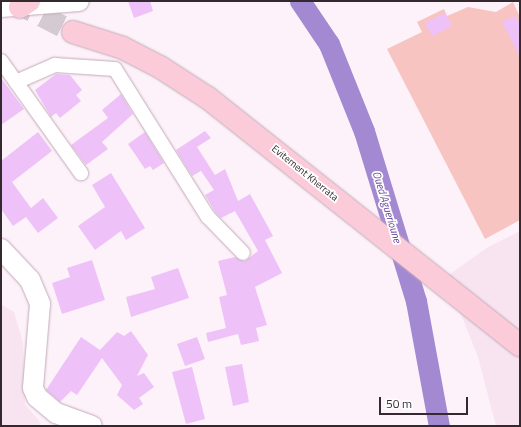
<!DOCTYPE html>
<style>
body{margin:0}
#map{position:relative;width:521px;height:427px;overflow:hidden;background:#fdf2f9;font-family:"Titillium Web",sans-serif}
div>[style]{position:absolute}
.built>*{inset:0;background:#f8e4f0}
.green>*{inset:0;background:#f7c4c1}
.river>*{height:21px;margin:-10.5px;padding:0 10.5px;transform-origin:10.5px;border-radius:10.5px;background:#a389d2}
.building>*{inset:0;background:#eec2f8}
.primary-tunnel>*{height:22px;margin-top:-11px;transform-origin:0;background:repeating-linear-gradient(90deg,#d5cad1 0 22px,transparent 0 33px)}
.roads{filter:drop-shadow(0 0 1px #c2a9b8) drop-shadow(0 0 1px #c2a9b8)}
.street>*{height:14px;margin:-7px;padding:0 7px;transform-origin:7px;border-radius:7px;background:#fff}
.secondary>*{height:20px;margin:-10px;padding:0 10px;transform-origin:10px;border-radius:10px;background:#fff}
.primary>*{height:22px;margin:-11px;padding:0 11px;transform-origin:11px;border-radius:11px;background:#fbcbd9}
span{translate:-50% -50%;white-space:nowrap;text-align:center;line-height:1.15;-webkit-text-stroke:3.5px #fff;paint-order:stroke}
.street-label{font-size:10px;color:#33292f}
.water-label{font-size:11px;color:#644198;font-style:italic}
.frame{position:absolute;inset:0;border:2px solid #33292f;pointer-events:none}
.scale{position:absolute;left:379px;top:397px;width:89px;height:18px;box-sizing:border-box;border:2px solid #33292f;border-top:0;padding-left:5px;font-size:12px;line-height:14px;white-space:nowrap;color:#33292f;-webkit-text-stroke:3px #fff;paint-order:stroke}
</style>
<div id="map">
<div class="built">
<div style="clip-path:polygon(520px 231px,520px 426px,496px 426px,478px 357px,446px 277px,488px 247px)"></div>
<div style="clip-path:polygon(1px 304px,14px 312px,23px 342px,25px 404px,40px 422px,39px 426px,1px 426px)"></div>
</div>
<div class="green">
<div style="clip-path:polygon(513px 2px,520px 17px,520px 220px,485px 239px,387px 49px,422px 32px,417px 22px,444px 9px,447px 16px,468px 7px,496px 12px)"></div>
</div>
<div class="river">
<div style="left:300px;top:1px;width:52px;rotate:56deg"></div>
<div style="left:329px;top:44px;width:94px;rotate:68.1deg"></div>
<div style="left:364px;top:131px;width:178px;rotate:73deg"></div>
<div style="left:416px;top:301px;width:127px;rotate:79.6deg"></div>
</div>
<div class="building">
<div style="clip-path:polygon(128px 1px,150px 1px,153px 11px,134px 18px)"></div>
<div style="clip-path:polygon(445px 13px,452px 26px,432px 36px,425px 23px)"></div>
<div style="clip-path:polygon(515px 16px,520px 24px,520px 57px,502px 22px)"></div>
<div style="clip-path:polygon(56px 74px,70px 75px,82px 90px,76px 95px,81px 101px,60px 118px,56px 113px,51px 117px,35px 90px)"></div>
<div style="clip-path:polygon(1px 78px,24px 109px,1px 125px)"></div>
<div style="clip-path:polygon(121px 94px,133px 114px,102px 142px,108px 149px,86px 165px,71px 145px,108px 118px,102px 110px)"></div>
<div style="clip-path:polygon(205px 131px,211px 138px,197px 147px,215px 175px,225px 169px,238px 201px,250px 194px,273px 236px,265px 240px,282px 273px,255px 287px,267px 325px,256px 328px,259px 341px,241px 345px,238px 334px,208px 342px,206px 333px,226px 328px,219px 297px,227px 295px,218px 261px,235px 257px,245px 261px,258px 251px,235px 211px,221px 218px,215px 212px,205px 195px,214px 190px,201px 171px,192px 176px,176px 150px)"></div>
<div style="clip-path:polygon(38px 132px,52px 151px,12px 182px,31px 208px,43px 198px,58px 218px,38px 233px,26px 217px,13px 226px,1px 209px,1px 161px)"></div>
<div style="clip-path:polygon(145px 132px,164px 163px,153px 170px,150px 166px,145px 169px,128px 144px)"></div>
<div style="clip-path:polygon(111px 173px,145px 228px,126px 240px,121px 231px,95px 250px,78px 226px,105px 207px,92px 185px)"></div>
<div style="clip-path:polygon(92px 260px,105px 300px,62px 314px,52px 283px,70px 277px,67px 268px)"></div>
<div style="clip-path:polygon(178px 268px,189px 298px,131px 317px,126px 297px,155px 289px,151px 277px)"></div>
<div style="clip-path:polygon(131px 331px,148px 355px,137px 376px,144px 373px,154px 387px,139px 398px,143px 404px,134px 410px,117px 395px,122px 385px,102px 358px,77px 395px,71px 391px,60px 402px,46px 390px,81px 337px,100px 350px,117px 332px,124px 336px)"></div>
<div style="clip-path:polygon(197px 337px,205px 359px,185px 366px,177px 344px)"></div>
<div style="clip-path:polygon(242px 364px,249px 402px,233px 406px,225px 367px)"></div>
<div style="clip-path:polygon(192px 367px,205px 419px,186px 424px,172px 372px)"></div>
</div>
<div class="primary-tunnel">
<div style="left:13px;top:1px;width:68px;rotate:27.3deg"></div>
</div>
<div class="roads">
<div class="street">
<div style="left:1px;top:61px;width:138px;rotate:54.5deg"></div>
<div style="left:16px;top:82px;width:43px;rotate:-23.6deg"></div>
<div style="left:55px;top:65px;width:60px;rotate:3.8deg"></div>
<div style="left:115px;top:69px;width:175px;rotate:57.9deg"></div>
<div style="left:208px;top:217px;width:50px;rotate:45.8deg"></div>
</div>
<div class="secondary">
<div style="left:1px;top:7px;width:78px;rotate:-4.4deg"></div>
<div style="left:1px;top:249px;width:42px;rotate:46.9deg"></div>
<div style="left:30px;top:280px;width:26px;rotate:67deg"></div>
<div style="left:40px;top:304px;width:84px;rotate:94.8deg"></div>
<div style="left:33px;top:388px;width:10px;rotate:66deg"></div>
<div style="left:37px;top:397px;width:25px;rotate:40deg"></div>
<div style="left:56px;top:413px;width:38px;rotate:20deg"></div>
</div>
<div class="primary">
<div style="left:20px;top:7px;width:11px;rotate:-34deg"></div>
<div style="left:73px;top:32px;width:52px;rotate:17.7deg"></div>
<div style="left:123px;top:48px;width:42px;rotate:27.2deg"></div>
<div style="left:160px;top:67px;width:57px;rotate:32.9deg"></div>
<div style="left:208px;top:98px;width:398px;rotate:38.4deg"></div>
</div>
</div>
<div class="street-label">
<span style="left:305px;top:173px;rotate:39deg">Evitement Kherrata</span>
</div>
<div class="water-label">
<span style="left:387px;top:207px;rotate:73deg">Oued Aguerioune</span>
</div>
<div class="frame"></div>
<div class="scale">50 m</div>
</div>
